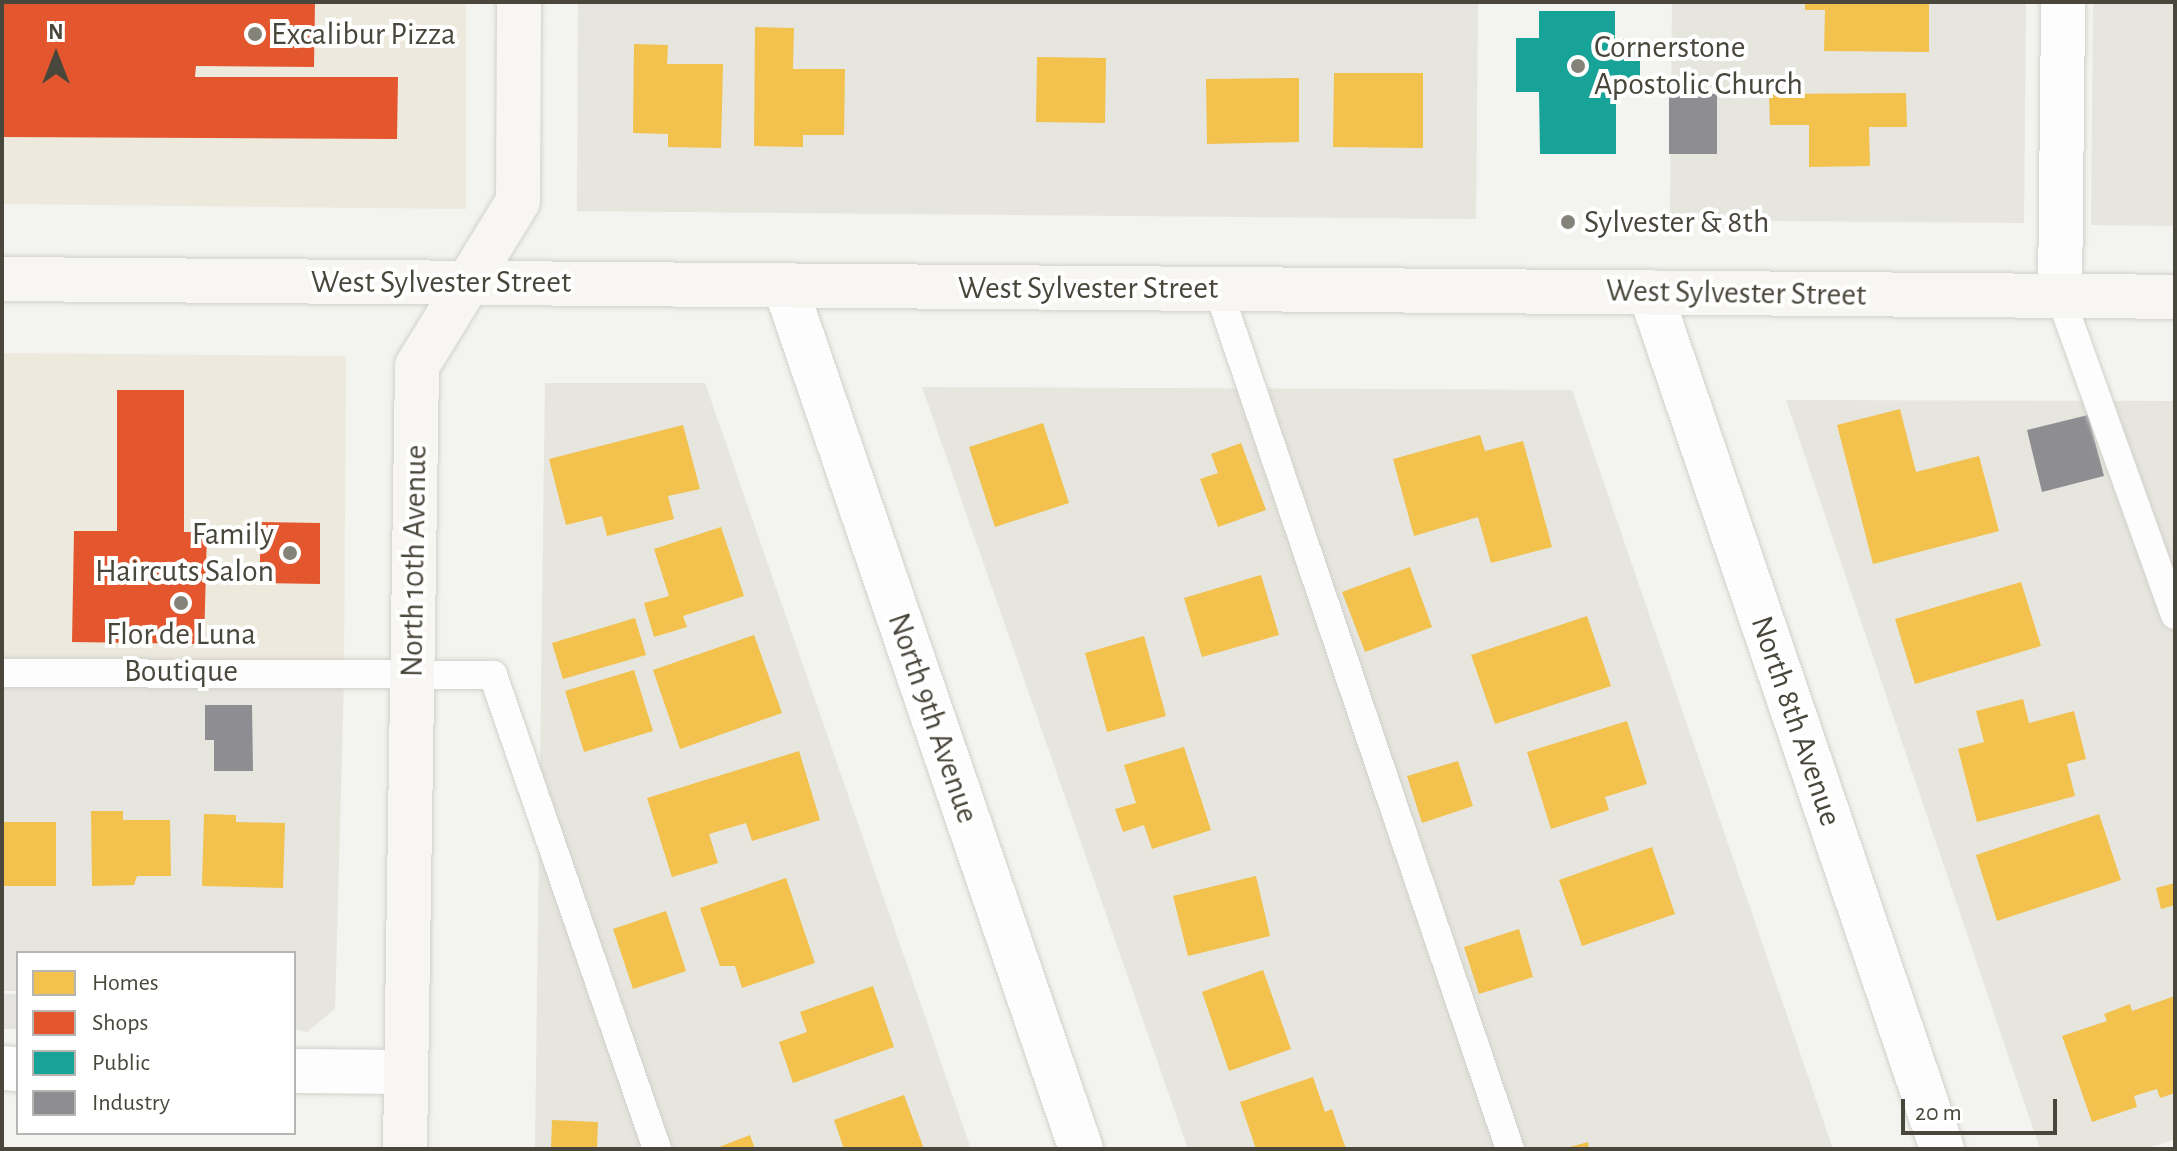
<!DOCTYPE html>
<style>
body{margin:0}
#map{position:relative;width:2177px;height:1151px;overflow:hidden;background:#f3f3ef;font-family:"Alegreya Sans",sans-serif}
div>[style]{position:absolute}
.residential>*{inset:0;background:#e6e5de}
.commercial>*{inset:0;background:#ede9dd}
.parking>*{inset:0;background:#e5e4e0}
.homes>*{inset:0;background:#f2c14e}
.shops>*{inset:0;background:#e4572e}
.public>*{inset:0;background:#17a398}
.industry>*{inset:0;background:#8d8d92}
.roads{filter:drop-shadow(0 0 2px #d1d1cc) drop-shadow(0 0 2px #d1d1cc)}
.lane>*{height:28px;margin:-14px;padding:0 14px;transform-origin:14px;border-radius:14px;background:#fdfdfd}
.street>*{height:44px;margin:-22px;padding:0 22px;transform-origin:22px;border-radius:22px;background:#fdfdfd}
.secondary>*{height:44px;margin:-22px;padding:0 22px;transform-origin:22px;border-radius:22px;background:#f7f6f2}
.dots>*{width:22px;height:22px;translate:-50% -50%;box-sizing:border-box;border:4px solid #fff;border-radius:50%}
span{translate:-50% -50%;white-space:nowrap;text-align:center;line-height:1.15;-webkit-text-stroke:8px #fff;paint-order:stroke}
.poi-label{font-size:32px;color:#49463b}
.left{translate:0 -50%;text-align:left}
.right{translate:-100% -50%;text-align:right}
.street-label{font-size:32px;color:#49463b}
.frame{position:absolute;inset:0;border:4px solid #49463b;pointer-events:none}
.legend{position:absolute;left:16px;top:951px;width:280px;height:184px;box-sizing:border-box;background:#fff;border:2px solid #b6b5b1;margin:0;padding:10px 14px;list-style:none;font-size:24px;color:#49463b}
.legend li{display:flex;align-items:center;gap:16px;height:40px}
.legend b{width:40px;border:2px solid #b6b5b1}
.north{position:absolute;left:16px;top:16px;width:80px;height:80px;-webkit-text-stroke:6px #fff;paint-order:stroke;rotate:0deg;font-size:22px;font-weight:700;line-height:32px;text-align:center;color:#49463b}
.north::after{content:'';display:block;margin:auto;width:28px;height:36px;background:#49463b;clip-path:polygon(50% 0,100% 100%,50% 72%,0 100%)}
.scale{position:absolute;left:1901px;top:1099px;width:156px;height:36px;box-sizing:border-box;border:4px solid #49463b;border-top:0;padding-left:10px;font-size:24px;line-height:28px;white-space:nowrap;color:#49463b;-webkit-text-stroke:6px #fff;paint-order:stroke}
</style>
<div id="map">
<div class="residential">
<div style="clip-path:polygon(578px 2px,1478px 2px,1476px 219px,577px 211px)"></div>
<div style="clip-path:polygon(1672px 2px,2026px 2px,2024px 223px,1670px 220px)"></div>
<div style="clip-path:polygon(2093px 2px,2175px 2px,2175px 226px,2091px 225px)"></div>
<div style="clip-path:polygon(545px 383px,705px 383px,971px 1149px,535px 1149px)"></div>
<div style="clip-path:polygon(922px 387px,1572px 390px,1833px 1149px,1188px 1149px)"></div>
<div style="clip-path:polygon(1786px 400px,2175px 401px,2175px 1139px,2146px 1149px,2040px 1149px)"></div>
<div style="clip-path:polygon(2px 677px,344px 679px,335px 1009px,307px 1032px,294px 1029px,294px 953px,18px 953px,18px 991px,2px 991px)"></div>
</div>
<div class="commercial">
<div style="clip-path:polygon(2px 2px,466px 2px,466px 209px,2px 204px)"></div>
<div style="clip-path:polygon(2px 353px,346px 356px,344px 679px,2px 677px)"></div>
</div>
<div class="parking">
<div style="clip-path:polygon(2px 994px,18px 994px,18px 1029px,2px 1029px)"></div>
</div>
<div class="homes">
<div style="clip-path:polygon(1805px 2px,1929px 3px,1929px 52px,1824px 51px,1825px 10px,1805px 10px)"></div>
<div style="clip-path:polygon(755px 27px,794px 28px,793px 69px,845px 69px,844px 135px,803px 135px,803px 147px,754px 146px)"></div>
<div style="clip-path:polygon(634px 44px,668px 45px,667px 64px,723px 64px,721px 148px,668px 147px,668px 134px,633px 133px)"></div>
<div style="clip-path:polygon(1037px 57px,1106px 58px,1105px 123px,1036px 122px)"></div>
<div style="clip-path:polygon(1334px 73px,1423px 73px,1423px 148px,1333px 147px)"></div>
<div style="clip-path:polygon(1299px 78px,1299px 142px,1207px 144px,1206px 79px)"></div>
<div style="clip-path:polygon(1906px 93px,1907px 127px,1869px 127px,1870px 166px,1809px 167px,1809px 125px,1770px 125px,1769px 94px)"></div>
<div style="clip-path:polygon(1900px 409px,1916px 472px,1979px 456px,1999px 531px,1873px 564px,1837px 425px)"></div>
<div style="clip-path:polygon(1043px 423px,1069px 503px,995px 527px,969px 447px)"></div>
<div style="clip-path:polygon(683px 425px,700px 489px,668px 496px,674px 519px,607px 536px,602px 516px,566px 525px,549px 459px)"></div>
<div style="clip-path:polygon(1480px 435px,1485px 451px,1523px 441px,1552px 547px,1491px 563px,1478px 517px,1414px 536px,1393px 459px)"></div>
<div style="clip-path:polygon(1241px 443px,1266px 510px,1218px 527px,1200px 479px,1218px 473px,1211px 454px)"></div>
<div style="clip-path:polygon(721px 527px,744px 596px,683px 616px,687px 627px,654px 637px,644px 603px,669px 596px,654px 549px)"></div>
<div style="clip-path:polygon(1410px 567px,1432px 627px,1365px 652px,1342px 592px)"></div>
<div style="clip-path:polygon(1261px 575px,1279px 635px,1202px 657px,1184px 598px)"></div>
<div style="clip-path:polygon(2021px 582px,2041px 646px,1915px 684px,1895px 619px)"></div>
<div style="clip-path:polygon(1587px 616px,1611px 686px,1495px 724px,1471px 655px)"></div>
<div style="clip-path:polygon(635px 618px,646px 655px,563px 679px,552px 643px)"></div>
<div style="clip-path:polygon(754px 635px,782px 713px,680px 749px,653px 670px)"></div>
<div style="clip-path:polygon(1144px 636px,1166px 716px,1107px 732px,1085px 653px)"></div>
<div style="clip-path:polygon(634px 670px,653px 731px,584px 752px,565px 691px)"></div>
<div style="clip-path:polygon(2023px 699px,2029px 723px,2074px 711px,2086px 759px,2067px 764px,2075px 796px,1977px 822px,1958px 749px,1984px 742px,1976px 711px)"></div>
<div style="clip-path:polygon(1627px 721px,1647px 784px,1605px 797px,1609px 810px,1551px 829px,1527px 752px)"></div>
<div style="clip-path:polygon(1184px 747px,1211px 830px,1152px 849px,1144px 825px,1123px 832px,1115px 809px,1136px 803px,1124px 765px)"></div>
<div style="clip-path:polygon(799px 751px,820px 820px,752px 841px,746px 823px,709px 834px,718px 863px,672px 877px,647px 798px)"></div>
<div style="clip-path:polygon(1458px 761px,1473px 806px,1422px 823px,1407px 776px)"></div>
<div style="clip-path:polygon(91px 811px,123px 811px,123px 820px,170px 820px,171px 876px,137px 876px,134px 885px,92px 886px)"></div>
<div style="clip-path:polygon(204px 814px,236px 815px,236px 822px,285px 823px,283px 888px,202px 886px)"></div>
<div style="clip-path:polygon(2099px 814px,2121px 880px,1997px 921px,1976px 855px)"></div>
<div style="clip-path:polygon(2px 822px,56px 822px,56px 886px,2px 886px)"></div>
<div style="clip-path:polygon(1652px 847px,1675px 914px,1582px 946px,1559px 880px)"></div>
<div style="clip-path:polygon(1256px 876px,1270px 936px,1188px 956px,1173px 896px)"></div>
<div style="clip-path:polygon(786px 878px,815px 963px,742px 988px,735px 966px,720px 966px,700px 908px)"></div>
<div style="clip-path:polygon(2175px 883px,2175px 905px,2161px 909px,2156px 888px)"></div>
<div style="clip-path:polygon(666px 911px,686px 971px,633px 989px,613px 929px)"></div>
<div style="clip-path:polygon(1519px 929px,1533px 977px,1479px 994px,1464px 947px)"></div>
<div style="clip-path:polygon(1263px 970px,1291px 1049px,1229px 1071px,1202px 992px)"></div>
<div style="clip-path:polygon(873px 986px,894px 1047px,793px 1083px,779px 1042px,807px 1032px,800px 1012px)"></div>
<div style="clip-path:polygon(2175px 996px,2175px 1093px,2160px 1098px,2157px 1089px,2134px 1096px,2137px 1107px,2092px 1122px,2062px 1036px,2107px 1021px,2104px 1014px,2130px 1004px,2132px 1011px)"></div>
<div style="clip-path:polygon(1313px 1077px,1325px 1112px,1332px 1109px,1346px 1149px,1256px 1149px,1240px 1102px)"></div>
<div style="clip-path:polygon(904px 1095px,924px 1149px,844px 1149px,834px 1120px)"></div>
<div style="clip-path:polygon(552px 1120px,598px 1122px,597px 1149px,551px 1149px)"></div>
<div style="clip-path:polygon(750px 1135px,755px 1149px,714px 1149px)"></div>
<div style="clip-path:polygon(1588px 1142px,1589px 1149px,1566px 1149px,1566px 1148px)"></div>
</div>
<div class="shops">
<div style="clip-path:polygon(2px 2px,315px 2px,314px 67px,196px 66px,195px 77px,398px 77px,397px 139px,2px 137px)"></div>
<div style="clip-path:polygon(117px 390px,184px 390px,184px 532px,207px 532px,204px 644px,72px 642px,74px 531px,117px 531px)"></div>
<div style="clip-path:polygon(260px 522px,320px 523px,320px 584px,260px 583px)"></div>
</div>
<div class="public">
<div style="clip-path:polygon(1539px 11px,1615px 11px,1615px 39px,1640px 39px,1640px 94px,1616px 94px,1616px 154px,1540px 154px,1539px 92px,1516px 92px,1516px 38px,1539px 38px)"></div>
</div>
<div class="industry">
<div style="clip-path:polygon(1669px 94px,1717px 94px,1717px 154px,1669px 154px)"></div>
<div style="clip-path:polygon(2088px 415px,2104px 476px,2042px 492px,2027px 430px)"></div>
<div style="clip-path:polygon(205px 705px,252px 705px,253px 771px,214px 771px,214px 740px,205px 740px)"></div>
</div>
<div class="roads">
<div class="lane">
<div style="left:1218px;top:289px;width:908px;rotate:71.25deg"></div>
<div style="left:2060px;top:296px;width:339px;rotate:70.2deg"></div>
<div style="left:2px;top:673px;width:491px;rotate:0.2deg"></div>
<div style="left:493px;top:675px;width:502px;rotate:70.91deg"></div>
</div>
<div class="street">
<div style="left:785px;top:286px;width:912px;rotate:71.07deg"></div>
<div style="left:1650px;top:292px;width:905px;rotate:71.18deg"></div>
<div style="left:2060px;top:296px;width:294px;rotate:-89.4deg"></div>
<div style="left:2px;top:1068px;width:16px;rotate:4deg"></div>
<div style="left:294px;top:1071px;width:111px;rotate:0.5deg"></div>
</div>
<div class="secondary">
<div style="left:2px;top:279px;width:2173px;rotate:0.47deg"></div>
<div style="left:405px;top:1149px;width:783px;rotate:-89.12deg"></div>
<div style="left:417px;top:366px;width:193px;rotate:-58.5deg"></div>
<div style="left:518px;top:201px;width:199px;rotate:-89.7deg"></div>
</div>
</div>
<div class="dots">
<div style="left:255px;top:34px;background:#84837a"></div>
<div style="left:1578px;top:66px;background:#84837a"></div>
<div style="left:1568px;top:222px;background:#84837a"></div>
<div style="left:290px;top:553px;background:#84837a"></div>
<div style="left:181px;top:603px;background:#84837a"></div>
</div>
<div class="poi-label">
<span class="left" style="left:271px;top:34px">Excalibur Pizza</span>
<span class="left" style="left:1594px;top:66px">Cornerstone<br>Apostolic Church</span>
<span class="left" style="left:1584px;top:222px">Sylvester &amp; 8th</span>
<span class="right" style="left:274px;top:553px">Family<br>Haircuts Salon</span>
<span style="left:181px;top:653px">Flor de Luna<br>Boutique</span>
</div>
<div class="street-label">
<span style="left:441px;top:282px">West Sylvester Street</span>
<span style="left:1088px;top:288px">West Sylvester Street</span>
<span style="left:1736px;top:293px;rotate:1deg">West Sylvester Street</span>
<span style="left:414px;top:561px;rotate:-89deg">North 10th Avenue</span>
<span style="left:933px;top:718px;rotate:71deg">North 9th Avenue</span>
<span style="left:1796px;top:721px;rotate:71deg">North 8th Avenue</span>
</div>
<div class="frame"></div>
<ul class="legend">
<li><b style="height:22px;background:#f2c14e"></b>Homes</li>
<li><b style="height:22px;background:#e4572e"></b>Shops</li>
<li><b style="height:22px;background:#17a398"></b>Public</li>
<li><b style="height:22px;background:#8d8d92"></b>Industry</li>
</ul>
<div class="north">N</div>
<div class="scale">20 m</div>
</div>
